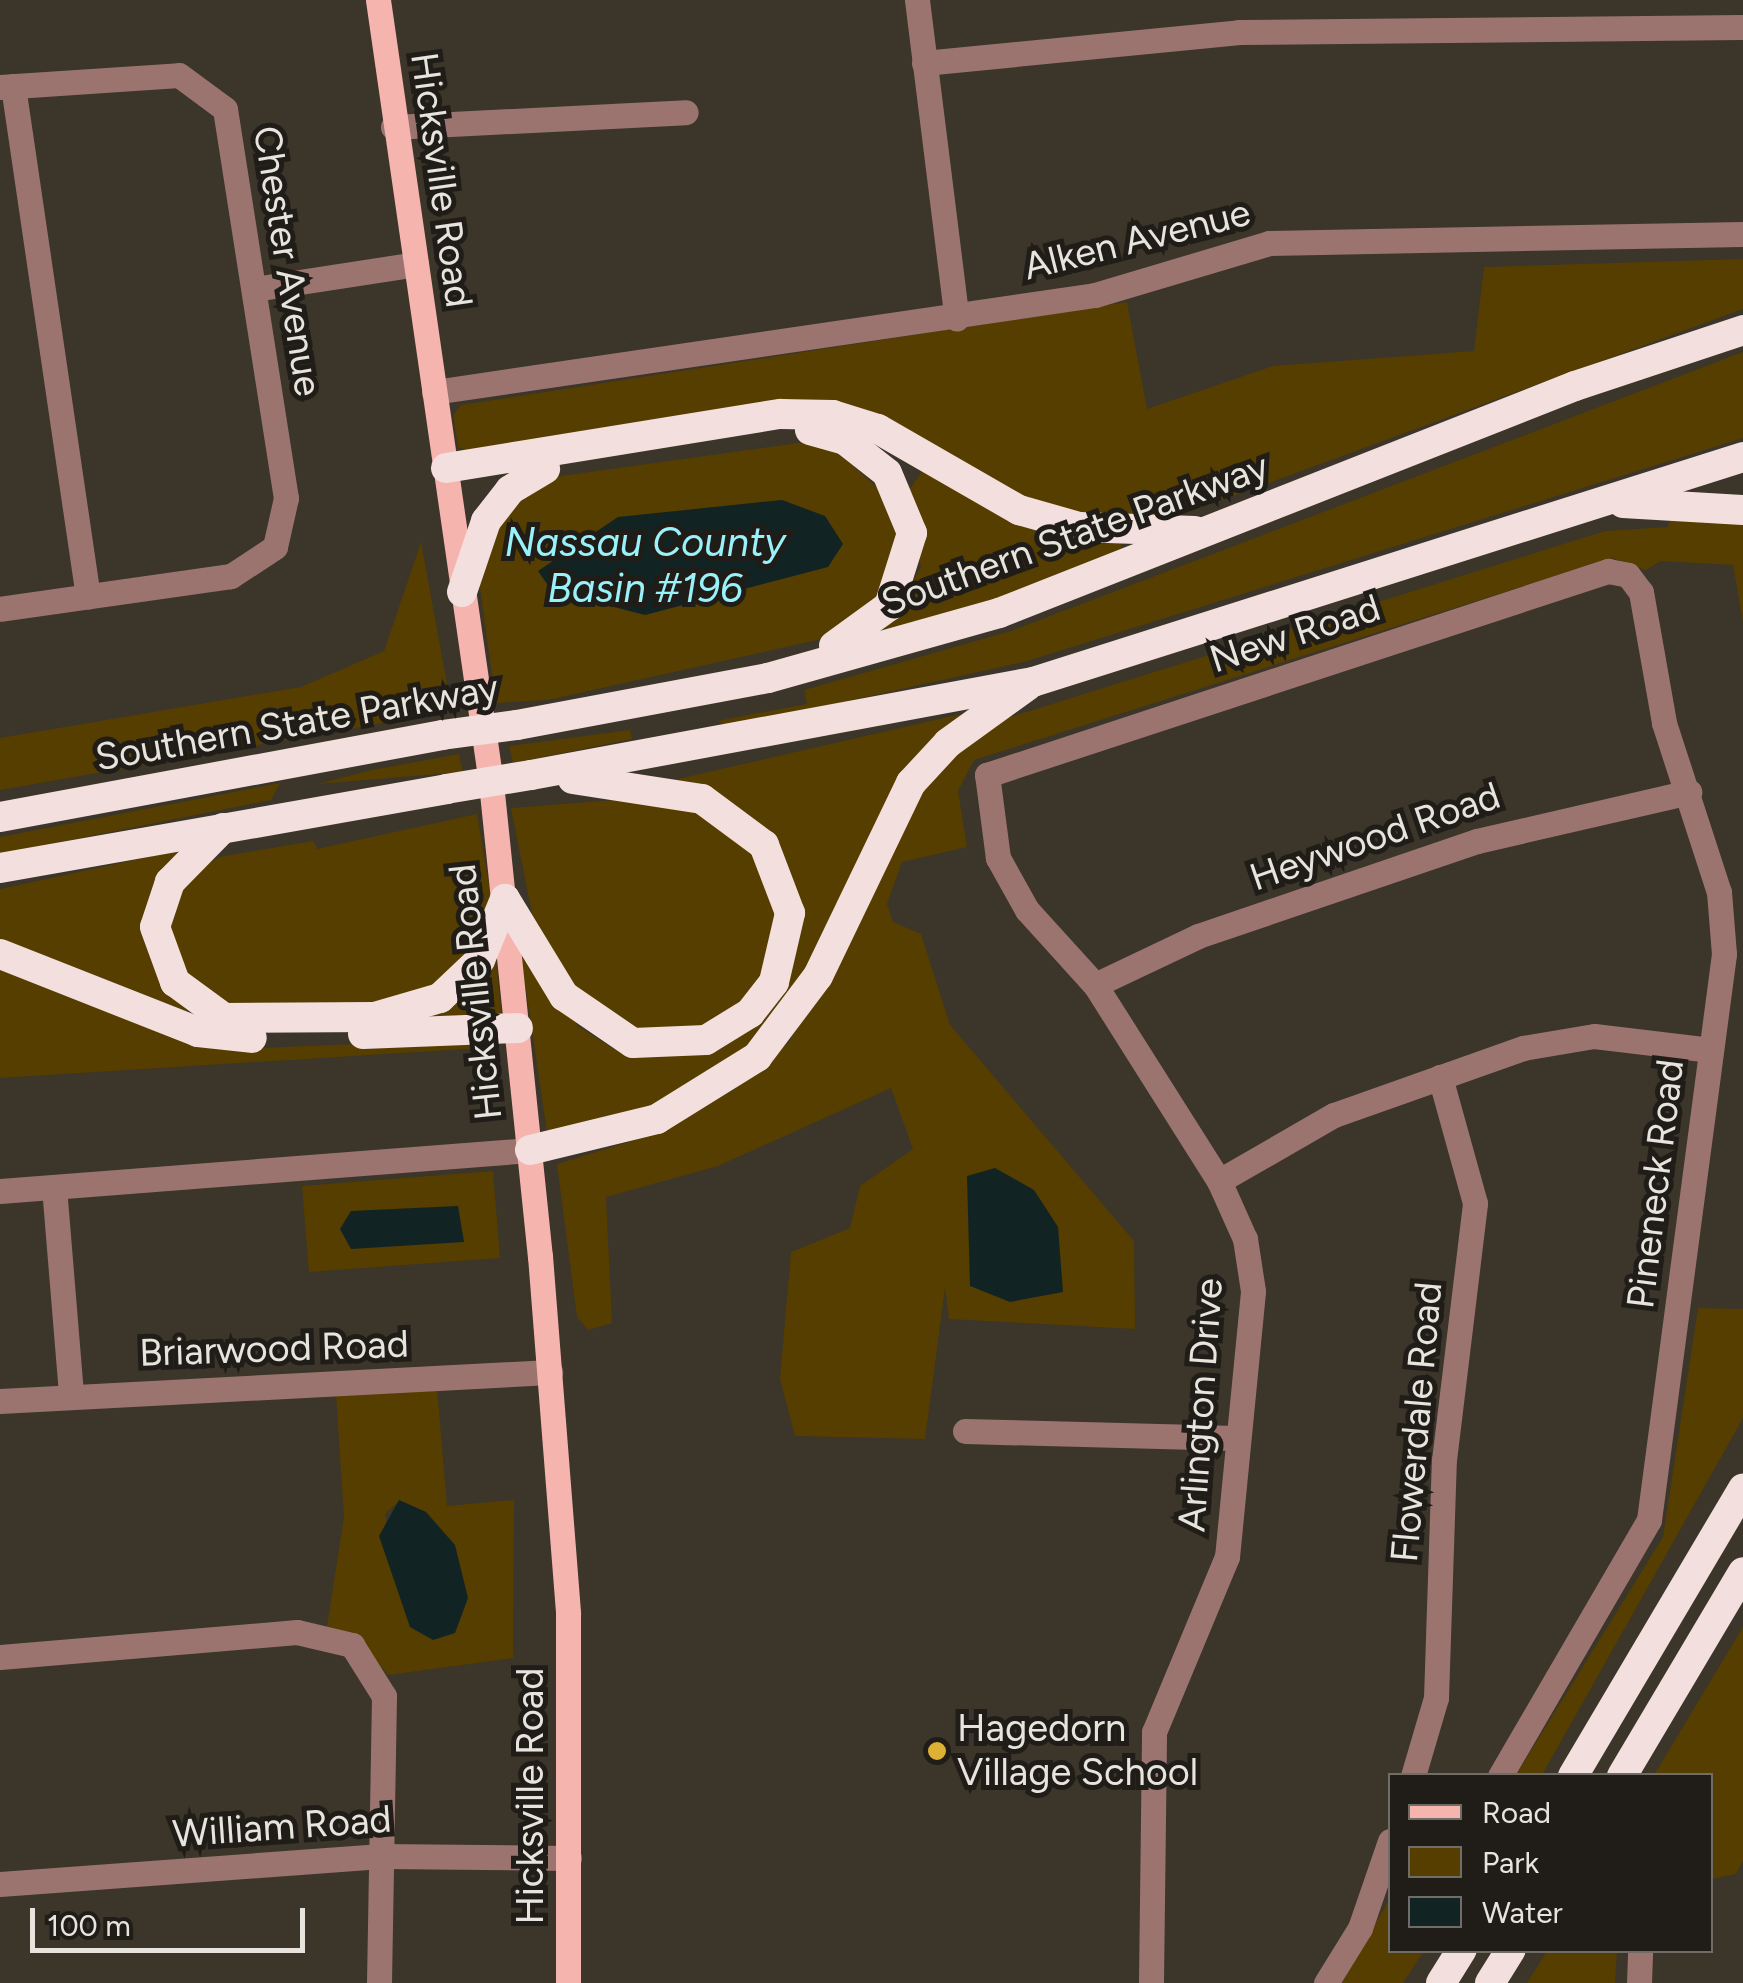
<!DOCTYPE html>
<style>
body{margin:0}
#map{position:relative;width:1743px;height:1983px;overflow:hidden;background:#3b352a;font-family:Figtree,sans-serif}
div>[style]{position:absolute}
.green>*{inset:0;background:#553e00}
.water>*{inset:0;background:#122324}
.minor>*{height:25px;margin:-12.5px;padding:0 12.5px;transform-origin:12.5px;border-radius:12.5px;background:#9b7470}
.major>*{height:25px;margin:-12.5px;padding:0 12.5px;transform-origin:12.5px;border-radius:12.5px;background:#f5b5ae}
.highway>*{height:30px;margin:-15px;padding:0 15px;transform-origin:15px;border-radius:15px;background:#f3dfdd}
.highway-bridge>*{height:30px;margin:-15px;padding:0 15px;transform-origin:15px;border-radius:15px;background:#f3dfdd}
.dots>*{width:28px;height:28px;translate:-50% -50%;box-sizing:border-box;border:5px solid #201d18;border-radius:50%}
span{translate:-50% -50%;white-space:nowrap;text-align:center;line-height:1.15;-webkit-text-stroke:10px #201d18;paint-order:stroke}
.street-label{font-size:38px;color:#e7e4dd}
.poi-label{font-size:38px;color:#e7e4dd}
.left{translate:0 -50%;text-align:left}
.water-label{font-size:40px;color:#99f1f9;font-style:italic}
.legend{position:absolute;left:1388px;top:1773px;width:325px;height:180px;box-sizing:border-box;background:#201d18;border:2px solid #706d67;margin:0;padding:12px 18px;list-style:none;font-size:30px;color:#e7e4dd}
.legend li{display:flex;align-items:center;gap:20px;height:50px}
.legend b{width:50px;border:2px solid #706d67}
.scale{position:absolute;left:30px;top:1908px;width:275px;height:45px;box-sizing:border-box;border:5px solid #e7e4dd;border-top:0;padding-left:12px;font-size:30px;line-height:35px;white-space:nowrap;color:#e7e4dd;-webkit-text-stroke:8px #201d18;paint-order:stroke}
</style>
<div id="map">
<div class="green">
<div style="clip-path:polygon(1743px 259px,1743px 309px,1181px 515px,1059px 516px,868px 417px,470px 452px,458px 447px,453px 415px,461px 405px,1127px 302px,1147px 409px,1273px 366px,1474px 351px,1484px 267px)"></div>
<div style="clip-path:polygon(1743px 352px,1743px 438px,1024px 662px,731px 727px,717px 721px,807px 704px,804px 690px,1011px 631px)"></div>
<div style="clip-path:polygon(812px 441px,831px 446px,884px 494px,900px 545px,887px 588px,840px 635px,548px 700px,496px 703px,478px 574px,498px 511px,554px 477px)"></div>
<div style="clip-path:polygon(923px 470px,1022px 525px,1121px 542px,1122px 553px,889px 637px,884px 627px,921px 567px,908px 491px)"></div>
<div style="clip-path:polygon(1670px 517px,1743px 518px,1743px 622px,1733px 565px,1661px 561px,1646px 570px,1612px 558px,974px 760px,958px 791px,967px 847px,902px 862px,887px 904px,893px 922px,921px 934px,950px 1025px,1134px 1241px,1135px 1329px,949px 1319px,945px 1288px,925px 1439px,795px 1436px,780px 1379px,791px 1252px,850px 1228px,860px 1186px,913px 1149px,891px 1088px,718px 1166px,606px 1197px,612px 1323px,588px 1330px,577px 1317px,557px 1164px,661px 1132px,733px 1090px,789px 1042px,923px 784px,988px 724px,1605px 531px,1668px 527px)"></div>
<div style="clip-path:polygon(421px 542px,452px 711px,0 790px,0 738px,301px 687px,384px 651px)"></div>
<div style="clip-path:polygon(961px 714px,782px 1021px,694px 1096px,547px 1132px,519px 943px,578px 1026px,614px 1049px,660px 1057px,782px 989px,784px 864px,678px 779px)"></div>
<div style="clip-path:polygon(630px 730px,632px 739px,513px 763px,509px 746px)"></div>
<div style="clip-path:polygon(459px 754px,463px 772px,317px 784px,372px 770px)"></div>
<div style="clip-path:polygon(280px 783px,271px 800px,0 854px,0 837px)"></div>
<div style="clip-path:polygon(640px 798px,699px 811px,740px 833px,773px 874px,781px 910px,776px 960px,749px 1005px,698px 1037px,638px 1037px,588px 1014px,533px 919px,511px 808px)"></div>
<div style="clip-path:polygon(477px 814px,492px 902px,456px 977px,388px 1006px,244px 1012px,188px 989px,167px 913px,183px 879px,219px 857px,314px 841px,317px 849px)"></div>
<div style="clip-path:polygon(181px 850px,156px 974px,188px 1012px,0 948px,0 889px)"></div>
<div style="clip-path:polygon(496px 960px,502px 1017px,425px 1017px,480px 987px)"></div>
<div style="clip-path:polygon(0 966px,234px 1049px,478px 1039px,482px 1048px,0 1078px)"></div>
<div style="clip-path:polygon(493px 1171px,500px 1258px,309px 1272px,302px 1186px)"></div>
<div style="clip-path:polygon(1698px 1308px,1743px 1309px,1743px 1418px,1542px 1775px,1516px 1775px,1663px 1537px)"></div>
<div style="clip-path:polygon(evenodd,437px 1387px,447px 1506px,514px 1500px,513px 1658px,388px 1675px,358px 1638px,327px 1626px,344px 1517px,336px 1395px,437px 1387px,399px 1501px,426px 1512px,410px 1627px,385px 1514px,399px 1501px)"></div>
<div style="clip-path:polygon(1743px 1627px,1743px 1861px,1736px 1874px,1711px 1879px,1710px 1776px,1654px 1775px)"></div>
<div style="clip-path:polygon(1390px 1898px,1390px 1950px,1424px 1951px,1403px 1983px,1342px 1983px)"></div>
<div style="clip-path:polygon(1547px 1951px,1617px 1951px,1615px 1983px,1527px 1983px)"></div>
</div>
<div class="water">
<div style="clip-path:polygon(782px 500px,825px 516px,843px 544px,828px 567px,645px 615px,552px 591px,538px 571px,618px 517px)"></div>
<div style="clip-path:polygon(995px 1168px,1034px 1190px,1058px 1227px,1063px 1292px,1010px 1302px,970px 1286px,967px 1176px)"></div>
<div style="clip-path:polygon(458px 1206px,464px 1242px,351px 1249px,340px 1229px,351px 1211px)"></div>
<div style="clip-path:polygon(399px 1500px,426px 1512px,455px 1545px,468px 1598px,455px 1633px,433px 1640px,410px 1627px,379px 1536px)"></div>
</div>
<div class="minor">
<div style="left:917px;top:0;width:321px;rotate:82.9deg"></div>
<div style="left:924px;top:63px;width:317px;rotate:-5.6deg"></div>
<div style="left:1239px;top:32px;width:504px;rotate:-0.57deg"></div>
<div style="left:13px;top:86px;width:516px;rotate:81.65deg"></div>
<div style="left:0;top:87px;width:179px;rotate:-3.8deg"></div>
<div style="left:179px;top:75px;width:57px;rotate:36.5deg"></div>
<div style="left:225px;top:109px;width:394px;rotate:81.1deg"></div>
<div style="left:286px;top:498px;width:50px;rotate:102.7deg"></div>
<div style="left:275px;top:547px;width:53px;rotate:146.6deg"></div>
<div style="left:231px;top:576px;width:233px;rotate:171.9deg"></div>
<div style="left:393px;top:127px;width:293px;rotate:-2.9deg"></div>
<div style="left:255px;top:289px;width:163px;rotate:-8.8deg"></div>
<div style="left:434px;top:392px;width:668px;rotate:-8.35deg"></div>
<div style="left:1095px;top:295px;width:182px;rotate:-16.6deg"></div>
<div style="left:1269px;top:243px;width:474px;rotate:-1.1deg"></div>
<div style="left:1095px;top:985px;width:114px;rotate:-25.4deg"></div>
<div style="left:1198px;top:936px;width:295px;rotate:-18.8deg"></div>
<div style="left:1477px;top:841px;width:218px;rotate:-13deg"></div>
<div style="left:1219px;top:1181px;width:133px;rotate:-29.9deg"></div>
<div style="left:1334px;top:1115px;width:201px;rotate:-19.5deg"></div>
<div style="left:1523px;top:1048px;width:72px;rotate:-9.6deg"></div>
<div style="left:1594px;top:1036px;width:118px;rotate:6.8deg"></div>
<div style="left:54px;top:1187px;width:209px;rotate:85.3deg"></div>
<div style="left:0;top:1191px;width:532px;rotate:-4.42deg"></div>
<div style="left:0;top:1401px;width:551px;rotate:-3.02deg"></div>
<div style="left:965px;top:1431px;width:271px;rotate:1.5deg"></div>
<div style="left:0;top:1657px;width:298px;rotate:-4.8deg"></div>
<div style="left:297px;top:1632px;width:57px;rotate:13.3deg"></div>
<div style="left:352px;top:1645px;width:60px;rotate:57.9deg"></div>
<div style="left:384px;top:1696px;width:287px;rotate:91deg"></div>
<div style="left:1413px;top:1776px;width:81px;rotate:-73.6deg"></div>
<div style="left:1436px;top:1698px;width:238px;rotate:-88.1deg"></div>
<div style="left:1444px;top:1460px;width:259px;rotate:-83.1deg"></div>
<div style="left:1475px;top:1203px;width:131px;rotate:-105.5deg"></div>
<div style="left:0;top:1884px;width:382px;rotate:-4.2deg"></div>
<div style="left:381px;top:1856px;width:188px;rotate:0.6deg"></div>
<div style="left:1151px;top:1983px;width:251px;rotate:-89.3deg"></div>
<div style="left:1154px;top:1732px;width:190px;rotate:-67.4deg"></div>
<div style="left:1227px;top:1557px;width:267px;rotate:-84.4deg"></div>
<div style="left:1253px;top:1291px;width:53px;rotate:-98.7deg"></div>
<div style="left:1245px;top:1239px;width:64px;rotate:-114.1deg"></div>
<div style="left:1219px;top:1181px;width:232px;rotate:-122.3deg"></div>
<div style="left:1095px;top:985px;width:101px;rotate:-132.2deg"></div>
<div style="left:1027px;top:910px;width:60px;rotate:-119.1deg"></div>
<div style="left:998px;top:858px;width:84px;rotate:-97.5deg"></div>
<div style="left:987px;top:775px;width:654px;rotate:-18.19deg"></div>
<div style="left:1608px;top:571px;width:20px;rotate:11deg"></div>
<div style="left:1628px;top:575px;width:21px;rotate:53deg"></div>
<div style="left:1641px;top:592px;width:133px;rotate:80deg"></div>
<div style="left:1664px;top:723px;width:178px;rotate:72deg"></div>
<div style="left:1719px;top:892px;width:62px;rotate:85.4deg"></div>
<div style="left:1724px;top:954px;width:571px;rotate:97.55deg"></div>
<div style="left:1649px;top:1520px;width:296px;rotate:120.2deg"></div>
<div style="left:1326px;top:1983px;width:65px;rotate:-58.3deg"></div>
<div style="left:1360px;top:1928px;width:92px;rotate:-71deg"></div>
<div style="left:1639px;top:1983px;width:33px;rotate:-88deg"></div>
</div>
<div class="major">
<div style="left:378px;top:0;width:791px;rotate:81.79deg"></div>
<div style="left:491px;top:783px;width:476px;rotate:84.1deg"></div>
<div style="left:540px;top:1256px;width:359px;rotate:85.5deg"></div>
<div style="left:568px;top:1614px;width:369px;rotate:90deg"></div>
</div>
<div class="highway">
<div style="left:810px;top:430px;width:36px;rotate:16deg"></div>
<div style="left:845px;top:440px;width:53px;rotate:38.2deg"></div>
<div style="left:887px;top:473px;width:65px;rotate:67.4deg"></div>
<div style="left:912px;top:533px;width:77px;rotate:107.5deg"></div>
<div style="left:889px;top:606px;width:68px;rotate:144deg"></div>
<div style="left:446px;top:468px;width:339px;rotate:-9.2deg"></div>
<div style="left:781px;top:414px;width:52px;rotate:1.1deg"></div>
<div style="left:833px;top:415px;width:47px;rotate:17.3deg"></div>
<div style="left:878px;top:429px;width:163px;rotate:29.9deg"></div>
<div style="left:1019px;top:510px;width:62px;rotate:15.8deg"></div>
<div style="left:1079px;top:527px;width:116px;rotate:2deg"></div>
<div style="left:1623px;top:503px;width:120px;rotate:3.3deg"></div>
<div style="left:462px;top:592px;width:75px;rotate:-71.3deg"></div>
<div style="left:486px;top:521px;width:39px;rotate:-52deg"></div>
<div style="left:510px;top:490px;width:41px;rotate:-31deg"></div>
<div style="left:517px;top:725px;width:255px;rotate:-10.6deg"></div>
<div style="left:768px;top:678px;width:240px;rotate:-15.7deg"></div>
<div style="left:999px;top:613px;width:619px;rotate:-21.51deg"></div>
<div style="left:1575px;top:386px;width:177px;rotate:-18.4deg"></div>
<div style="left:531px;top:775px;width:511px;rotate:-10.5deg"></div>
<div style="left:1033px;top:682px;width:745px;rotate:-17.58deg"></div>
<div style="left:0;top:817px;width:450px;rotate:-10.5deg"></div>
<div style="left:223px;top:828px;width:76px;rotate:134.5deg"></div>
<div style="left:170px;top:882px;width:47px;rotate:108.4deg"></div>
<div style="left:155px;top:927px;width:59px;rotate:70deg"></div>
<div style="left:175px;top:982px;width:61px;rotate:36.3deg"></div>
<div style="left:224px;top:1018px;width:151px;rotate:-0.4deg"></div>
<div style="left:375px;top:1017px;width:68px;rotate:-16.3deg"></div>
<div style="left:440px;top:998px;width:55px;rotate:-43.5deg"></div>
<div style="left:480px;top:960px;width:66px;rotate:-67.7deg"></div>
<div style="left:0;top:868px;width:453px;rotate:-10deg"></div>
<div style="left:505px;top:899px;width:114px;rotate:58.7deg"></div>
<div style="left:564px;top:996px;width:83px;rotate:34.3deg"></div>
<div style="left:633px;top:1043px;width:73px;rotate:-2.4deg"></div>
<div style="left:706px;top:1040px;width:52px;rotate:-31.5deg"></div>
<div style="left:750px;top:1013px;width:39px;rotate:-52deg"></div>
<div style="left:774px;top:982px;width:71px;rotate:-76.9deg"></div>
<div style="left:790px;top:913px;width:73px;rotate:-110.9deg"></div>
<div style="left:764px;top:845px;width:77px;rotate:-143.4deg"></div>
<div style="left:702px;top:799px;width:131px;rotate:-171.2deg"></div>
<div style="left:0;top:954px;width:213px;rotate:21.5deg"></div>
<div style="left:198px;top:1032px;width:54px;rotate:6.3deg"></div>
<div style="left:363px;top:1034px;width:155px;rotate:-2.2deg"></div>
<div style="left:530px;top:1150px;width:131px;rotate:-13.7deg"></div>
<div style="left:657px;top:1119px;width:118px;rotate:-31.8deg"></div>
<div style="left:757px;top:1057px;width:101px;rotate:-53deg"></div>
<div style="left:818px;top:976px;width:214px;rotate:-64.3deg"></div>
<div style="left:911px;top:783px;width:54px;rotate:-47.2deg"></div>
<div style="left:948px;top:743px;width:97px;rotate:-35.8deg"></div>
<div style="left:1573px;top:1776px;width:334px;rotate:-59.4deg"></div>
<div style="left:1622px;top:1776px;width:237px;rotate:-59.3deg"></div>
<div style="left:1441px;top:1983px;width:39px;rotate:-58deg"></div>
<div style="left:1490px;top:1983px;width:39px;rotate:-58deg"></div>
</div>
<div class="highway-bridge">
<div style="left:442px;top:735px;width:76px;rotate:-7.6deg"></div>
<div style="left:446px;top:789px;width:86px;rotate:-9.4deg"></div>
</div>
<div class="dots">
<div style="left:937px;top:1751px;background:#ddb133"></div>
</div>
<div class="street-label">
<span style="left:441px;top:180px;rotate:82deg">Hicksville Road</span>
<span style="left:1137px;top:240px;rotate:-14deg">Alken Avenue</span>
<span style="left:287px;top:261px;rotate:81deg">Chester Avenue</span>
<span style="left:1075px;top:535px;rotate:-20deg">Southern State Parkway</span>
<span style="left:1295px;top:634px;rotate:-18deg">New Road</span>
<span style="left:297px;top:723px;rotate:-10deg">Southern State Parkway</span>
<span style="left:1375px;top:837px;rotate:-19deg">Heywood Road</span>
<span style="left:476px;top:992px;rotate:-96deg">Hicksville Road</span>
<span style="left:1656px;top:1184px;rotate:-83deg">Pineneck Road</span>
<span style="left:274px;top:1349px;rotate:-2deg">Briarwood Road</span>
<span style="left:1201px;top:1405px;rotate:-86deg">Arlington Drive</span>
<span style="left:1417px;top:1422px;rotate:-85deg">Flowerdale Road</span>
<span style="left:531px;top:1796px;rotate:-90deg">Hicksville Road</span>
<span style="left:282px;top:1827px;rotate:-4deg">William Road</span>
</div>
<div class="poi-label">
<span class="left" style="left:957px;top:1751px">Hagedorn<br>Village School</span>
</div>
<div class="water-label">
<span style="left:645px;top:565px">Nassau County<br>Basin #196</span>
</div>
<ul class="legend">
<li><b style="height:12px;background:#f5b5ae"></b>Road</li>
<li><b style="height:28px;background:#553e00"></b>Park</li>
<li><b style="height:28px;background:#122324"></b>Water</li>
</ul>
<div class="scale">100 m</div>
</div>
